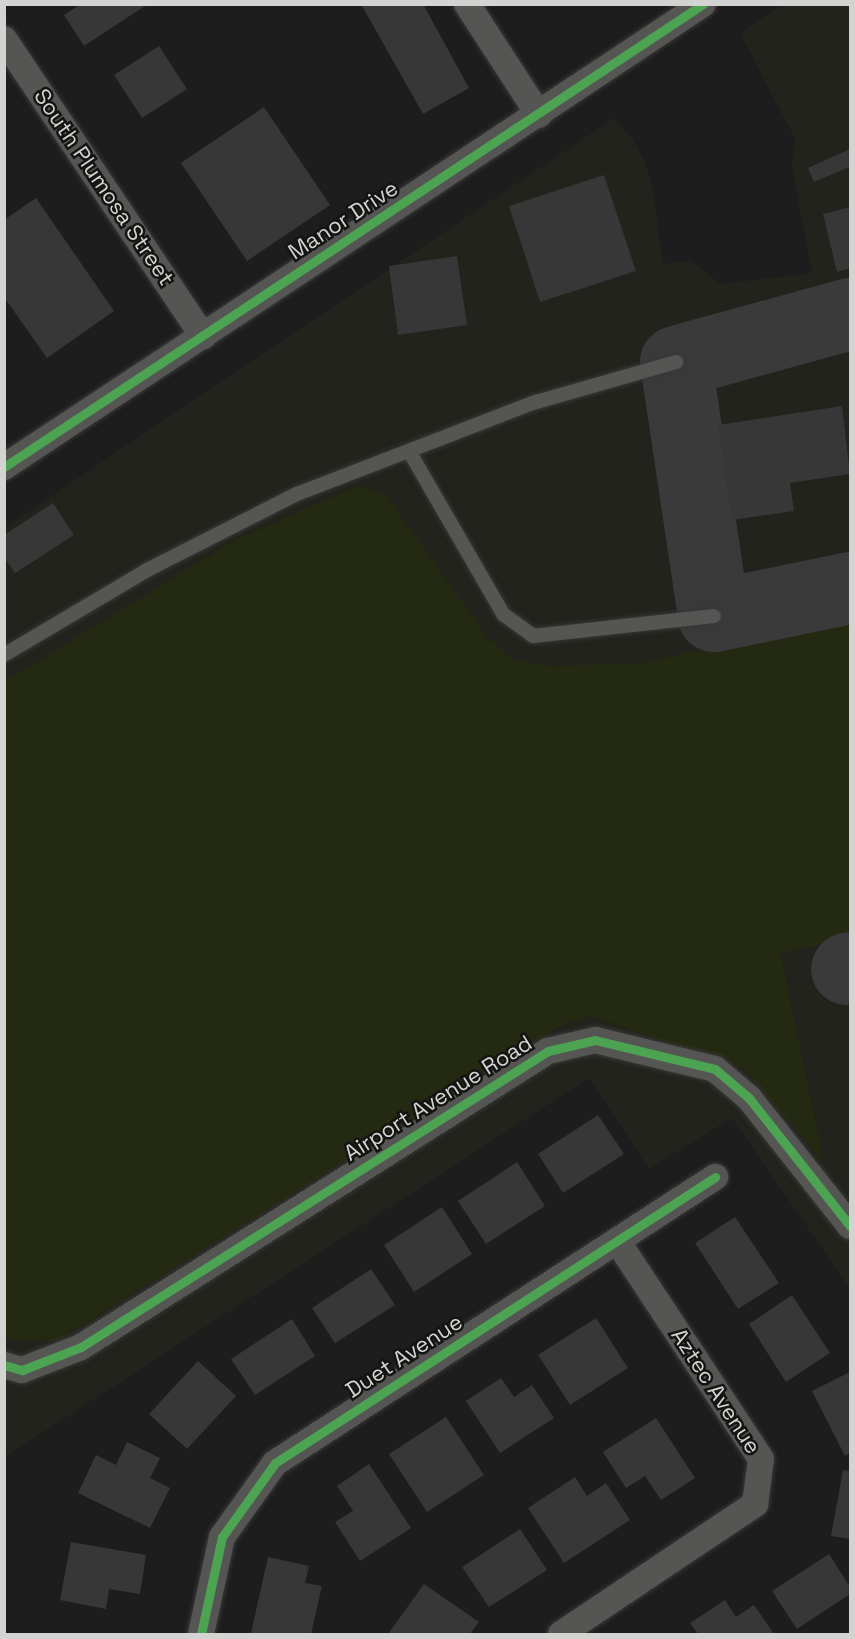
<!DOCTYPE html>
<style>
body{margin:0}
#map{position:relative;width:855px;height:1639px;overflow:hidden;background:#1d1d1d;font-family:"Space Grotesk",sans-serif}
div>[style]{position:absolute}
.built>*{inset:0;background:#21231c}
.green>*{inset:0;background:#242a11}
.taxiway>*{height:72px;margin:-36px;padding:0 36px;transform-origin:36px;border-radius:36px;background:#3a3a3a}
.building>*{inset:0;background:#373737}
.roads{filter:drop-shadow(0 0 2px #383838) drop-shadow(0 0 2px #383838)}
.lane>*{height:14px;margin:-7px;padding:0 7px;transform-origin:7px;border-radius:7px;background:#555554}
.street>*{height:26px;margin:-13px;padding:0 13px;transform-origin:13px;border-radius:13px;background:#555554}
.cycleway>*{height:9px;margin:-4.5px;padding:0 4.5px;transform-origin:4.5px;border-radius:4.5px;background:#4ca352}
span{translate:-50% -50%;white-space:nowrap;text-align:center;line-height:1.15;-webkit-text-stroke:5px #141513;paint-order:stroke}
.street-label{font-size:22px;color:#d3d4d2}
.frame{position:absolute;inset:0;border:6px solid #d3d4d2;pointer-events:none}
</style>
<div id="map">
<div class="built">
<div style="clip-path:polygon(783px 5px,850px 5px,850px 1289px,732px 1118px,649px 1169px,589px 1078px,5px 1457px,5px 527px,614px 118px,632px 138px,643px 157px,652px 183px,663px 264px,691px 260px,721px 284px,812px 273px,792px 167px,795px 139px,740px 33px)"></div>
</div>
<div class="green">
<div style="clip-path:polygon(360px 485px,387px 497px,487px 637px,514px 660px,549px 666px,642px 663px,850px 616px,850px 938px,780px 953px,824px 1163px,743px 1068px,591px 1016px,560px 1026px,56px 1342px,6px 1339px,5px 682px,236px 539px)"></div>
</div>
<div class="taxiway">
<div style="left:850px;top:314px;width:180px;rotate:164.6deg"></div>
<div style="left:676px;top:362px;width:257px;rotate:81.5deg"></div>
<div style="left:714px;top:616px;width:139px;rotate:-11.6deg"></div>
<div style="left:847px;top:969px;width:3px;rotate:-18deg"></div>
</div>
<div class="building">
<div style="clip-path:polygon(81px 4px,148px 4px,84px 46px,64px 15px)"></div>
<div style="clip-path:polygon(361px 4px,423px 4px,469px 88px,423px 114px)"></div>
<div style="clip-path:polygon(159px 46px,187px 89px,142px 118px,114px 75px)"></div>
<div style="clip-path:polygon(264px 107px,330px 205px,247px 261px,181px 163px)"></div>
<div style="clip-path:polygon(850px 149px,850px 167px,814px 182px,808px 168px)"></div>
<div style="clip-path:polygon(604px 175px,636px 271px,540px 302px,509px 206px)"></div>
<div style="clip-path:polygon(36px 198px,114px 311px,47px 358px,4px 297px,4px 220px)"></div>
<div style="clip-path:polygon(850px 207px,850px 268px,837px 272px,823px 214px)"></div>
<div style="clip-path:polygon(457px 256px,467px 325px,398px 335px,389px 266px)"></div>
<div style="clip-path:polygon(842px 406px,850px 474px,790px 483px,794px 511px,732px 520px,718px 425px)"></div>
<div style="clip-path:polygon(53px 503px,74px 535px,15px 573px,4px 557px,4px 535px)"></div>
<div style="clip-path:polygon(598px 1115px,624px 1154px,563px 1193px,538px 1154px)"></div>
<div style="clip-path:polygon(517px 1162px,545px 1206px,486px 1244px,458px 1201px)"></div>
<div style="clip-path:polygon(442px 1207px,472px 1254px,414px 1292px,384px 1245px)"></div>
<div style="clip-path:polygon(735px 1217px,779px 1283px,738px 1309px,695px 1243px)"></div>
<div style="clip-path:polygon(371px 1269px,395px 1305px,335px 1343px,312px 1308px)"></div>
<div style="clip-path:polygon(792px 1295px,830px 1353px,786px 1382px,749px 1324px)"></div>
<div style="clip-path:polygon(596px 1318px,628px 1368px,570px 1405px,538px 1355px)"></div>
<div style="clip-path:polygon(292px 1319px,315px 1356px,255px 1395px,231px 1359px)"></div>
<div style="clip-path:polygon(198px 1361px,236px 1396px,187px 1449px,149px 1414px)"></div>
<div style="clip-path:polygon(850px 1372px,850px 1453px,845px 1456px,812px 1391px)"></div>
<div style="clip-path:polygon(501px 1378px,514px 1397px,532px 1385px,554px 1418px,500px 1453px,466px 1401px)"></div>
<div style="clip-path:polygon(446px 1417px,484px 1475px,427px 1512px,389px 1454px)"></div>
<div style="clip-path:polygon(656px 1418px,695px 1478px,661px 1500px,645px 1476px,626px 1488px,603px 1452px)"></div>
<div style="clip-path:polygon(127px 1442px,160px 1458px,150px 1478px,170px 1488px,150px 1528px,78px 1493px,96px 1455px,116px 1465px)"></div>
<div style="clip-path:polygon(369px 1464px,411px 1528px,360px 1561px,335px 1522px,353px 1511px,337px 1486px)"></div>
<div style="clip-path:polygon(843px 1470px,850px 1471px,850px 1539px,831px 1536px)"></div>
<div style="clip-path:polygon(575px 1477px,587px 1496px,606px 1483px,630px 1520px,564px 1563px,528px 1508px)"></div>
<div style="clip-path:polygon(520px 1529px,547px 1570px,489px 1607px,462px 1567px)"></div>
<div style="clip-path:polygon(71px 1542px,146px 1555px,140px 1594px,109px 1589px,106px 1609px,60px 1600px)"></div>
<div style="clip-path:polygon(829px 1554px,850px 1587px,850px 1594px,797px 1629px,772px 1591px)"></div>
<div style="clip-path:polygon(268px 1557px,309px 1566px,305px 1583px,322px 1586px,311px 1634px,251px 1633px)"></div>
<div style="clip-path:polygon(424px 1584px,479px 1622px,470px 1634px,388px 1634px)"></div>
<div style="clip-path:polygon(725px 1600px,736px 1617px,754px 1605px,774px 1634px,698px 1634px,690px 1623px)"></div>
</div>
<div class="roads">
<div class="lane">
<div style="left:409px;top:451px;width:188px;rotate:60deg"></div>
<div style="left:503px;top:614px;width:37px;rotate:36deg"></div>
<div style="left:533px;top:636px;width:182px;rotate:-6.3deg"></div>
<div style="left:4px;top:655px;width:166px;rotate:-30.7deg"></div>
<div style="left:147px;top:570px;width:168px;rotate:-26.9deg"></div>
<div style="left:297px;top:494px;width:256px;rotate:-21.1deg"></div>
<div style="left:536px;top:402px;width:146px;rotate:-15.9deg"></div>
</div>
<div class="street">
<div style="left:467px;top:4px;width:132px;rotate:57deg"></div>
<div style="left:4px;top:39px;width:358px;rotate:56.2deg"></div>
<div style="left:4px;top:467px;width:838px;rotate:-33.52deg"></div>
<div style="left:4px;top:1365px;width:19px;rotate:16deg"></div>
<div style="left:22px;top:1370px;width:63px;rotate:-21.3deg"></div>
<div style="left:81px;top:1347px;width:553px;rotate:-32.37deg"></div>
<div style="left:548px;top:1051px;width:48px;rotate:-13.2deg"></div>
<div style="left:595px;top:1040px;width:123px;rotate:13.6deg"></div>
<div style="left:715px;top:1069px;width:45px;rotate:40.5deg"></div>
<div style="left:749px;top:1098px;width:163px;rotate:51.7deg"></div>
<div style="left:201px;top:1634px;width:99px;rotate:-77.8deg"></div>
<div style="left:222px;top:1537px;width:91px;rotate:-54.4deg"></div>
<div style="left:275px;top:1463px;width:525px;rotate:-33.02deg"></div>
<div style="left:561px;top:1634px;width:234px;rotate:-33.8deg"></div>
<div style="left:755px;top:1504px;width:45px;rotate:-82.4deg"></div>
<div style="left:761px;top:1459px;width:261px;rotate:-123.4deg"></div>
</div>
</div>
<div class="cycleway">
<div style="left:4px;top:467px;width:838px;rotate:-33.52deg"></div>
<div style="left:4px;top:1365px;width:19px;rotate:16deg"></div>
<div style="left:22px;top:1370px;width:63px;rotate:-21.3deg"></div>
<div style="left:81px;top:1347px;width:553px;rotate:-32.37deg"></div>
<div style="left:548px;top:1051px;width:48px;rotate:-13.2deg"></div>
<div style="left:595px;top:1040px;width:123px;rotate:13.6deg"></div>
<div style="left:715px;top:1069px;width:45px;rotate:40.5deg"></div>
<div style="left:749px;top:1098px;width:163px;rotate:51.7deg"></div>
<div style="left:201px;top:1634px;width:99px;rotate:-77.8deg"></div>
<div style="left:222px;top:1537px;width:91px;rotate:-54.4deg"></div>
<div style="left:275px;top:1463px;width:525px;rotate:-33.02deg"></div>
</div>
<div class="street-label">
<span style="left:104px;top:187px;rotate:56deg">South Plumosa Street</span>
<span style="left:343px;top:220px;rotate:-33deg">Manor Drive</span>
<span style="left:438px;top:1098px;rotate:-32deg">Airport Avenue Road</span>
<span style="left:404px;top:1356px;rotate:-33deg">Duet Avenue</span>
<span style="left:716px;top:1391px;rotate:57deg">Aztec Avenue</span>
</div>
<div class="frame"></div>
</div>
